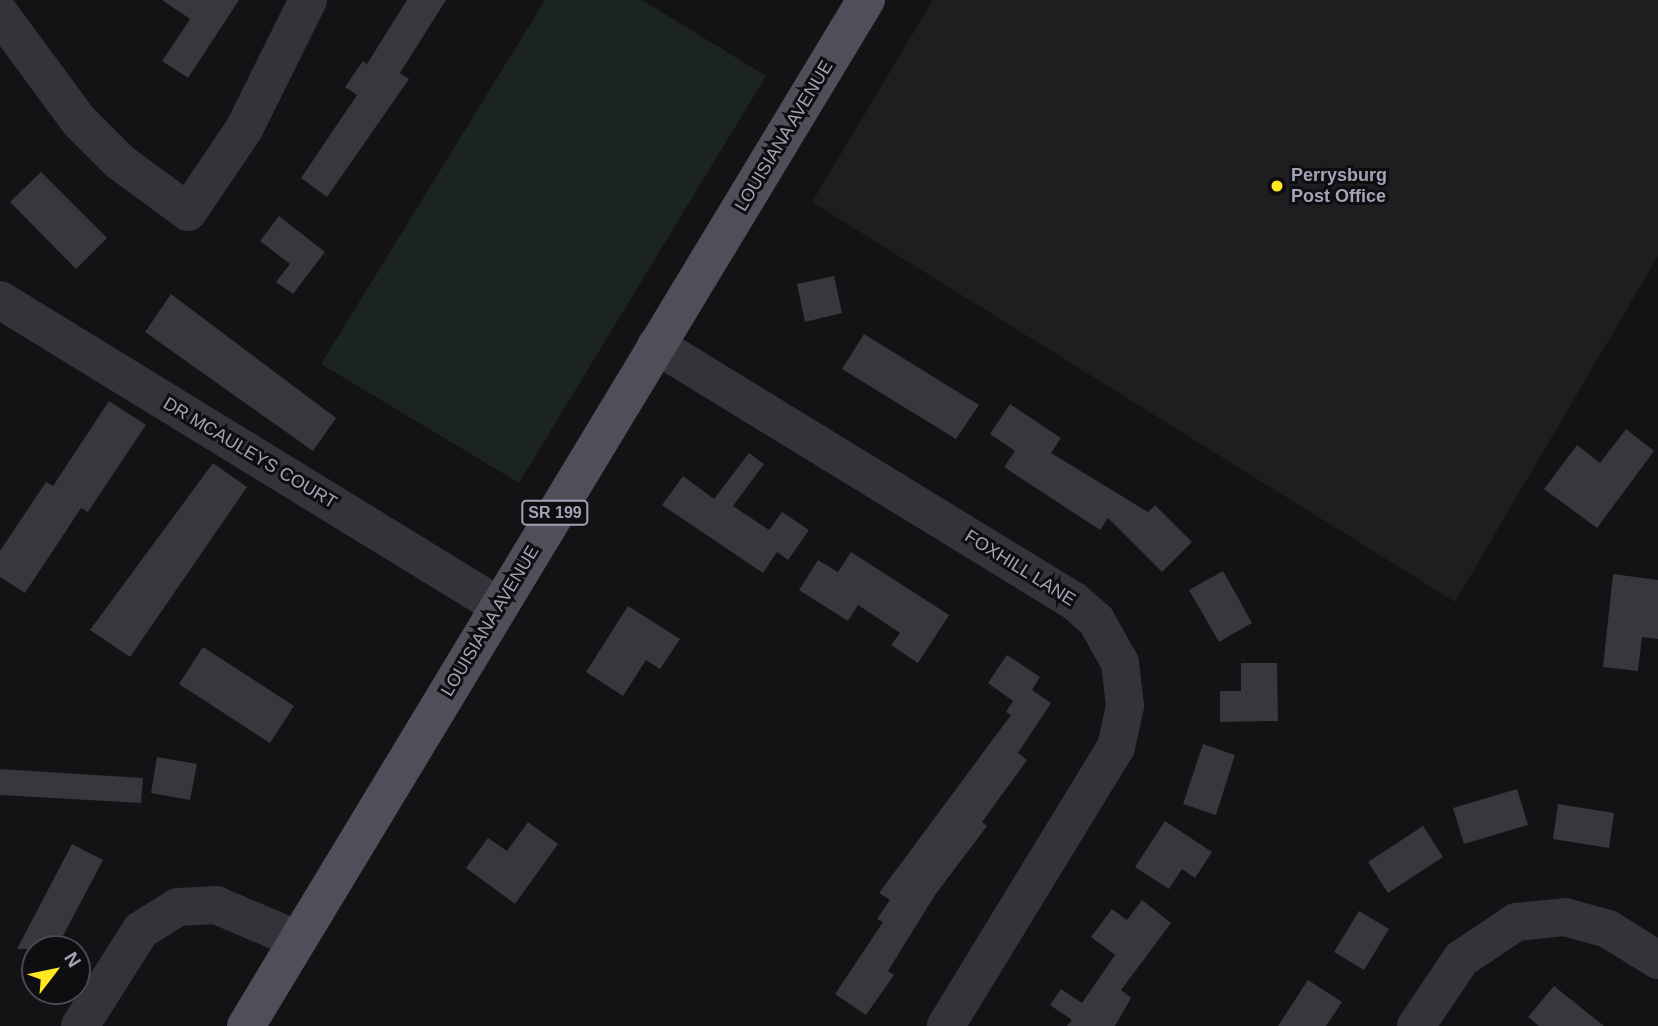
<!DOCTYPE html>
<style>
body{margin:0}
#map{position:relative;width:1658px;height:1026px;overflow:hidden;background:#131214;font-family:Arial,sans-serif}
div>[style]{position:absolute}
.built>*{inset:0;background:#1e1e21}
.green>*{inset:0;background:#1c241f}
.building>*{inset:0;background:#37373c}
.minor>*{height:38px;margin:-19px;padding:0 19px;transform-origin:19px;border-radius:19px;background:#333339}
.major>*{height:38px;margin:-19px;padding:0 19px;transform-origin:19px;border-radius:19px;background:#4f4f59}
.dots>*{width:19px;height:19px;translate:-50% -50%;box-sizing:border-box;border:4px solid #0e0d0f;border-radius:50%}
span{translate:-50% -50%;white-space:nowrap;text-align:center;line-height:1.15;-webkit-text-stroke:6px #0e0d0f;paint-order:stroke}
.shield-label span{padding:2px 5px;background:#0e0d0f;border:2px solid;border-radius:5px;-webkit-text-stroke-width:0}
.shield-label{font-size:16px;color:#a2a4b6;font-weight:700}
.street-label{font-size:18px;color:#a2a4b6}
.poi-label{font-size:18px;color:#a2a4b6;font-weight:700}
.left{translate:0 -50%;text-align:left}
.north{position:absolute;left:21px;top:935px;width:70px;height:70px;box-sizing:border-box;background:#0e0d0f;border:2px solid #494952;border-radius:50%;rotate:58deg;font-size:19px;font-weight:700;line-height:28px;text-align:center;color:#a2a4b6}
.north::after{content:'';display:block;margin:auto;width:24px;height:32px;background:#ffe81f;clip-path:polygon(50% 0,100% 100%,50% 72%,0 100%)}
</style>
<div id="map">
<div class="built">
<div style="clip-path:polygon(933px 0,1658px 0,1658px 256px,1455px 602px,812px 202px)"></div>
</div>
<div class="green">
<div style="clip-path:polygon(545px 0,642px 0,766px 76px,519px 483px,321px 364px)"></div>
</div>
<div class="building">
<div style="clip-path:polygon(162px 0,239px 0,188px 78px,162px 61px,190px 19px)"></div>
<div style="clip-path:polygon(407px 0,446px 0,400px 73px,409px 79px,327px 197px,301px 178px,357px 95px,345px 87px,363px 61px,367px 64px)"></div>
<div style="clip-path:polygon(41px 172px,107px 238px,76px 269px,10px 202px)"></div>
<div style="clip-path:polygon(279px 216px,325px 252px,293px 294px,276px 282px,290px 264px,260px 241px)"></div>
<div style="clip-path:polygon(834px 276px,842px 313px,805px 322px,797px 284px)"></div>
<div style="clip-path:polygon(171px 294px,336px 418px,313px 451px,145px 332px)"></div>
<div style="clip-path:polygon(864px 334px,979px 405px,956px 439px,842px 369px)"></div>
<div style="clip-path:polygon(109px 401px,146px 425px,88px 512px,81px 508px,25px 593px,0 577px,0 551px,46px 482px,53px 486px)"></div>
<div style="clip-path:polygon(1010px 404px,1061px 438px,1051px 453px,1148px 512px,1155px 505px,1192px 542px,1162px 572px,1108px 518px,1100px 530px,1004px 467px,1015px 451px,990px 434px)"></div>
<div style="clip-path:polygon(1626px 429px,1654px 451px,1597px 528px,1544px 489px,1577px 445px,1600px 463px)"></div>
<div style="clip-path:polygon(749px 453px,764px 464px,733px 506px,769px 530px,782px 512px,809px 530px,788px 560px,777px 552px,763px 573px,662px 505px,683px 476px,714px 499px)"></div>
<div style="clip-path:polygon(213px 463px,247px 487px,130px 657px,90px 630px)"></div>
<div style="clip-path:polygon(851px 552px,949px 615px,918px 663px,891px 645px,900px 633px,858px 605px,848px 621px,799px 590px,818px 560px,838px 572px)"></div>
<div style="clip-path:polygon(1223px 571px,1252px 623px,1219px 642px,1189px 590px)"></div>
<div style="clip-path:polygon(1613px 574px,1658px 580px,1658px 639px,1642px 637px,1638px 671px,1603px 667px)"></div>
<div style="clip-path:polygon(628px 606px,680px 639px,660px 669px,646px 660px,623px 696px,586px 672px)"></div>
<div style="clip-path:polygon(203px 647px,294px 706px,270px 743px,179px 684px)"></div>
<div style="clip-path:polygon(1007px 655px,1040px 677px,1032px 690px,1051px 703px,1018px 753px,1027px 760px,982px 822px,987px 826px,935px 895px,888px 971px,894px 975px,866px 1015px,835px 994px,883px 922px,877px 919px,890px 900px,879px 893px,1011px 715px,1006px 712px,1013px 701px,988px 683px)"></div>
<div style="clip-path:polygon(1241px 663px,1277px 663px,1278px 721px,1220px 722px,1220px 691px,1241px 691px)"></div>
<div style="clip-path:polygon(1203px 744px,1235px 755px,1216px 815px,1183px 804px)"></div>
<div style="clip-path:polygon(157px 757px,197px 764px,190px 800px,151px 793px)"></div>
<div style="clip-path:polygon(0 769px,143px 778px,141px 803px,0 795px)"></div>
<div style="clip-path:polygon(1517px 789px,1528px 825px,1464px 844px,1453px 808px)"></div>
<div style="clip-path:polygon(1558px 804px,1614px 813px,1609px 848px,1553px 839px)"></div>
<div style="clip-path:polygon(1165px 821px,1212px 852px,1195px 878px,1182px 869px,1169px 889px,1135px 867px)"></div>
<div style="clip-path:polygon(528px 822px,558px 844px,515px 904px,466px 868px,488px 838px,507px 851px)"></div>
<div style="clip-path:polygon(1423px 826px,1443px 857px,1388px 893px,1368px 862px)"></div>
<div style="clip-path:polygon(72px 844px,103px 860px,56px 949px,17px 949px)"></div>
<div style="clip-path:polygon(1142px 900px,1171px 923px,1121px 990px,1131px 998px,1115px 1026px,1067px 1026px,1072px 1020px,1050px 1005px,1061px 989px,1082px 1003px,1115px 955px,1091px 937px,1112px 909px,1127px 920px)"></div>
<div style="clip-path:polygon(1359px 911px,1389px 929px,1364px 970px,1334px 952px)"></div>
<div style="clip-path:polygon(1308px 980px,1342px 1002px,1326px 1026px,1278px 1026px)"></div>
<div style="clip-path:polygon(1554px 986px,1604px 1026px,1539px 1026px,1528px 1017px)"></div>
</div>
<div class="minor">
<div style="left:0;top:14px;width:133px;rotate:53.6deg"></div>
<div style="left:79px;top:121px;width:58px;rotate:45deg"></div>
<div style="left:120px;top:162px;width:84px;rotate:36.3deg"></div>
<div style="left:188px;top:212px;width:100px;rotate:-56deg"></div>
<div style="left:244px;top:129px;width:144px;rotate:-63.6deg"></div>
<div style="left:0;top:300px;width:585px;rotate:31.52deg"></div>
<div style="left:656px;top:345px;width:490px;rotate:31.5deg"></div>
<div style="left:1074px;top:601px;width:29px;rotate:41deg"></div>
<div style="left:1096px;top:620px;width:49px;rotate:60.8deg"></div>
<div style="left:1120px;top:663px;width:43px;rotate:83.4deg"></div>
<div style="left:1125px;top:706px;width:42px;rotate:102.4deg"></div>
<div style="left:1116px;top:747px;width:327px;rotate:121.4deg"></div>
<div style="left:80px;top:1026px;width:114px;rotate:-57.6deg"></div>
<div style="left:141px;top:930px;width:44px;rotate:-31.9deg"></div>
<div style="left:178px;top:907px;width:38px;rotate:-3deg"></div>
<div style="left:216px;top:905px;width:89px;rotate:23.1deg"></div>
<div style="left:1416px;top:1026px;width:81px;rotate:-56.1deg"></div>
<div style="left:1461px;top:959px;width:66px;rotate:-33.9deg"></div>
<div style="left:1516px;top:922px;width:49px;rotate:-5.8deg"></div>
<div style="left:1565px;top:917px;width:45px;rotate:15.6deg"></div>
<div style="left:1608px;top:929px;width:59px;rotate:31.8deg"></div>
</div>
<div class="major">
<div style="left:246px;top:1026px;width:1199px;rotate:-58.86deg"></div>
</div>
<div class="dots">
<div style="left:1277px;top:186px;background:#ffe81f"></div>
</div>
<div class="shield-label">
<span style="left:555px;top:513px">SR 199</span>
</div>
<div class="street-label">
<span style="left:784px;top:136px;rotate:-59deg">LOUISIANA AVENUE</span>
<span style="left:250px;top:453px;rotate:31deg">DR MCAULEYS COURT</span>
<span style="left:1020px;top:568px;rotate:32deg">FOXHILL LANE</span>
<span style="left:490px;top:621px;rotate:-59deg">LOUISIANA AVENUE</span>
</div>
<div class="poi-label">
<span class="left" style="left:1291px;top:186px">Perrysburg<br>Post Office</span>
</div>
<div class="north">N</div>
</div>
